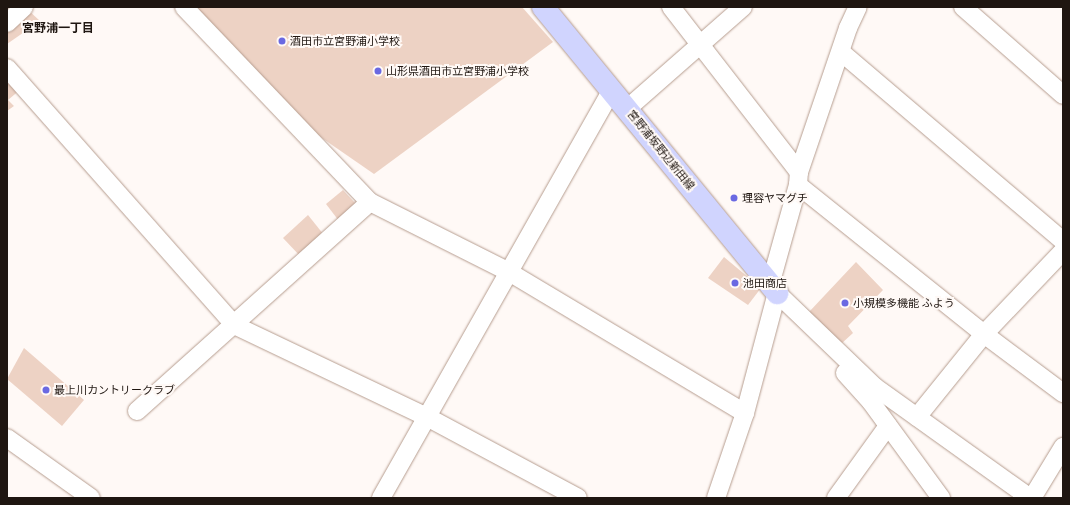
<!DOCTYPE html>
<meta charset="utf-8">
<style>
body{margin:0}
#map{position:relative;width:1070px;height:505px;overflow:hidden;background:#fff9f6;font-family:Lato,"Noto Sans JP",sans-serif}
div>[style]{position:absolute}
.building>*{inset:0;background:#edd2c4}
.roads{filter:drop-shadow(0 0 1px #b69d8f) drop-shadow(0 0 1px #b69d8f)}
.minor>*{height:18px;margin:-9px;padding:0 9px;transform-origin:9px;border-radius:9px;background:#fff}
.major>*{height:22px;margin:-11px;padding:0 11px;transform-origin:11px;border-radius:11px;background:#d0d4fe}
.dots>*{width:11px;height:11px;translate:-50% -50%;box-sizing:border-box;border:2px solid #fff9f6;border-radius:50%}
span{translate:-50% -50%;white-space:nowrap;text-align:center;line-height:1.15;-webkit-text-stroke:4px #fff9f6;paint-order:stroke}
.poi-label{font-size:11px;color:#1f1611}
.left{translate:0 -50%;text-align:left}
.street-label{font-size:11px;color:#1f1611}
.neighbourhood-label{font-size:12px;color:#1f1611;font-weight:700}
.frame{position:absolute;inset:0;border:8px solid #1f1611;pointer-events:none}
</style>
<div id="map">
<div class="building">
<div style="clip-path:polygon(184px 7px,522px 7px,553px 42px,374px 174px,267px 100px)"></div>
<div style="clip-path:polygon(27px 9px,40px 21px,7px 44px,7px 27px)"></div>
<div style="clip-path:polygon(7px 76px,21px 89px,8px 100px,14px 106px,7px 111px)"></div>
<div style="clip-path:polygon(343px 190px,356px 204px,339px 221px,326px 204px)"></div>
<div style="clip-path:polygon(308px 215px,324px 235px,301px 257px,283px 238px)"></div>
<div style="clip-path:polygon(724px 257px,761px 288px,748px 305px,708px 278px)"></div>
<div style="clip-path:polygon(856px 262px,883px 290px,848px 326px,853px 333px,841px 344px,809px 312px)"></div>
<div style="clip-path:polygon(24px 348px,84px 400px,62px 426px,7px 379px)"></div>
</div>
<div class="roads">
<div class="minor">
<div style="left:184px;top:7px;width:269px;rotate:46.4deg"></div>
<div style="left:370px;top:202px;width:156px;rotate:26.7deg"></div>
<div style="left:509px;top:272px;width:275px;rotate:30.9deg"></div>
<div style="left:671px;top:7px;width:209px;rotate:52.2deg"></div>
<div style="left:963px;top:7px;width:133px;rotate:41.3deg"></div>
<div style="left:7px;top:23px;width:23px;rotate:-43deg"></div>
<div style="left:841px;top:52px;width:292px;rotate:40.4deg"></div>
<div style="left:7px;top:68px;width:343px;rotate:48.5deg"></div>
<div style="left:234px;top:325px;width:214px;rotate:25.5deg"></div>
<div style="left:427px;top:417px;width:171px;rotate:28.2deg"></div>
<div style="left:628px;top:108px;width:153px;rotate:-41.3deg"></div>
<div style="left:798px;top:185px;width:238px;rotate:38.7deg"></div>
<div style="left:984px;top:334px;width:99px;rotate:36.8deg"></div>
<div style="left:770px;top:285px;width:104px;rotate:-74.4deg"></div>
<div style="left:798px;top:185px;width:13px;rotate:-86deg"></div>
<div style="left:799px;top:172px;width:152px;rotate:-71.2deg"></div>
<div style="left:848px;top:28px;width:23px;rotate:-65deg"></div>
<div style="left:777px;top:293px;width:136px;rotate:43.8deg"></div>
<div style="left:875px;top:387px;width:191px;rotate:35.6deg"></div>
<div style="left:845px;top:373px;width:39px;rotate:48deg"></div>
<div style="left:871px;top:402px;width:119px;rotate:53.9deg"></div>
<div style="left:137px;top:411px;width:313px;rotate:-41.9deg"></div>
<div style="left:917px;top:417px;width:107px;rotate:-51.1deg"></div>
<div style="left:984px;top:334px;width:115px;rotate:-46.4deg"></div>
<div style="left:7px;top:438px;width:103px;rotate:35.5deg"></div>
<div style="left:381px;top:498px;width:469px;rotate:-60.5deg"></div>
<div style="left:716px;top:498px;width:90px;rotate:-71.2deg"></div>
<div style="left:745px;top:413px;width:124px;rotate:-75.1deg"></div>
<div style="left:836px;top:498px;width:89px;rotate:-54.2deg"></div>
<div style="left:1032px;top:498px;width:60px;rotate:-58.7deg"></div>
</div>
<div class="major">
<div style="left:543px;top:7px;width:370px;rotate:50.7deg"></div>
</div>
</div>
<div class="dots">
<div style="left:282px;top:41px;background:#6a69e2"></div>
<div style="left:378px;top:71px;background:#6a69e2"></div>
<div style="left:734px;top:198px;background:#6a69e2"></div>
<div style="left:735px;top:283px;background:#6a69e2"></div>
<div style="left:845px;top:303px;background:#6a69e2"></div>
<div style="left:46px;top:390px;background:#6a69e2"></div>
</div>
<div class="poi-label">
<span class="left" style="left:290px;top:41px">酒田市立宮野浦小学校</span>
<span class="left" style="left:386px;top:71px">山形県酒田市立宮野浦小学校</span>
<span class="left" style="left:742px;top:198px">理容ヤマグチ</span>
<span class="left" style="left:743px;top:283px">池田商店</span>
<span class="left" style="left:853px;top:303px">小規模多機能 ふよう</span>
<span class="left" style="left:54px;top:390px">最上川カントリークラブ</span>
</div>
<div class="street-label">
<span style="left:661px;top:150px;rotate:51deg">宮野浦坂野辺新田線</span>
</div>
<div class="neighbourhood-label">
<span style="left:58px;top:28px">宮野浦一丁目</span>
</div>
<div class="frame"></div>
</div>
